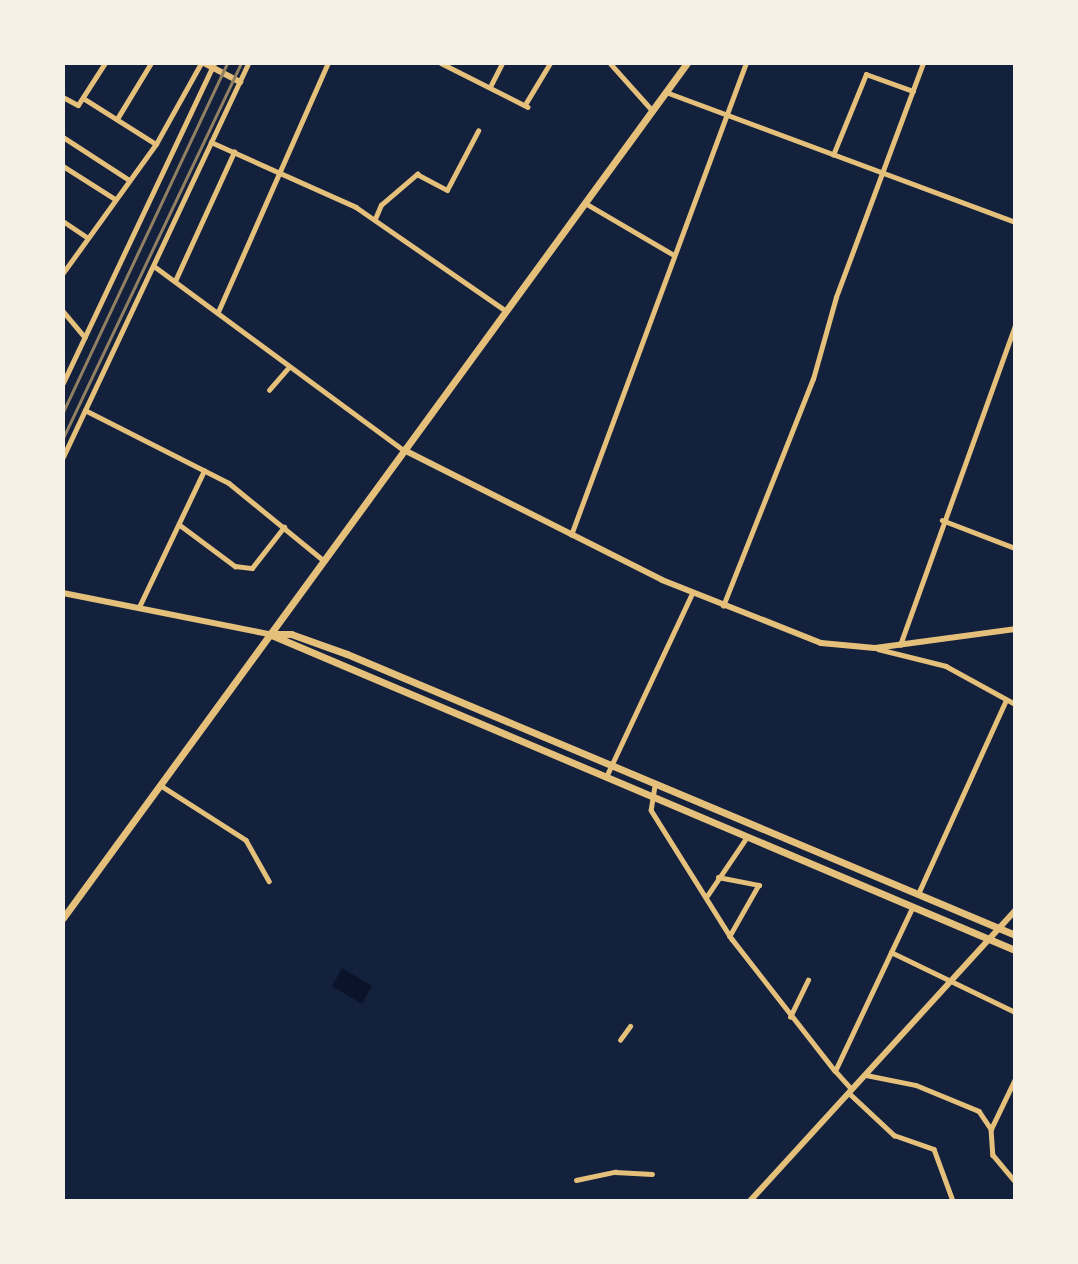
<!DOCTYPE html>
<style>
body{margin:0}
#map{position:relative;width:1078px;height:1264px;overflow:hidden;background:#14213d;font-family:Jost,sans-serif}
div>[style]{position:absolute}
.water>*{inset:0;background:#0b132b}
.minor>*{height:4.5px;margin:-2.25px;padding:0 2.25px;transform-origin:2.25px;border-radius:2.25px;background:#e5c07b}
.tertiary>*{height:6px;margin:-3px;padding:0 3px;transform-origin:3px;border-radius:3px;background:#e5c07b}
.secondary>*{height:6px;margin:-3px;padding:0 3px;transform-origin:3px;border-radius:3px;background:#e5c07b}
.primary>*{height:7px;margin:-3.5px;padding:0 3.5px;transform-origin:3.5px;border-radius:3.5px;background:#e5c07b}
.rail>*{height:2.5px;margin:-1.25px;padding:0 1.25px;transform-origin:1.25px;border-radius:1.25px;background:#918062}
span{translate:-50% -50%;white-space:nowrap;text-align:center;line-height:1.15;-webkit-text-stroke:7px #f6f1e7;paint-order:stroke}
.frame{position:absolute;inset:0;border:65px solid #f6f1e7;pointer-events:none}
</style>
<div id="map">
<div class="water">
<div style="clip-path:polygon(342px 968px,372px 986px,362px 1004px,332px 986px)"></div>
</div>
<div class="minor">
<div style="left:441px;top:63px;width:97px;rotate:26.8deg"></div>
<div style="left:610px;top:63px;width:63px;rotate:48.2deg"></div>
<div style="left:491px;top:85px;width:25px;rotate:-63deg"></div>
<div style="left:666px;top:92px;width:372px;rotate:20.4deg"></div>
<div style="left:63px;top:97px;width:17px;rotate:28deg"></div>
<div style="left:78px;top:105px;width:50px;rotate:-57.3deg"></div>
<div style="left:83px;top:98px;width:86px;rotate:32.2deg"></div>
<div style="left:526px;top:103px;width:47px;rotate:-59deg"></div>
<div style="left:117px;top:119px;width:66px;rotate:-58.7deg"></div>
<div style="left:63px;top:137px;width:77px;rotate:32.9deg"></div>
<div style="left:211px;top:142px;width:159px;rotate:24.1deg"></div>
<div style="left:356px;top:207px;width:183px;rotate:34.7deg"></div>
<div style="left:833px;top:155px;width:87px;rotate:-67.8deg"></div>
<div style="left:866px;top:74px;width:50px;rotate:19.9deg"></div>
<div style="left:63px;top:166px;width:62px;rotate:32.4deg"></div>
<div style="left:585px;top:203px;width:103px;rotate:30.3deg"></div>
<div style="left:375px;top:219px;width:15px;rotate:-67deg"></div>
<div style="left:381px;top:205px;width:48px;rotate:-40.7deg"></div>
<div style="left:417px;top:174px;width:34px;rotate:28deg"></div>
<div style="left:447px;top:190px;width:67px;rotate:-62.3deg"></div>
<div style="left:63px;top:221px;width:30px;rotate:34deg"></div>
<div style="left:154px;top:266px;width:310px;rotate:36.4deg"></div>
<div style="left:63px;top:273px;width:159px;rotate:-54.2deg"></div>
<div style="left:156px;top:144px;width:93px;rotate:-60.9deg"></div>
<div style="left:175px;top:281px;width:142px;rotate:-65.4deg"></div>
<div style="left:63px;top:311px;width:34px;rotate:50deg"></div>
<div style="left:218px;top:312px;width:272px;rotate:-66.2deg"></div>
<div style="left:63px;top:383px;width:354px;rotate:-64.7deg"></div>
<div style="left:269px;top:390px;width:30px;rotate:-49deg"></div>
<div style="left:85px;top:410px;width:161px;rotate:26.9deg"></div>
<div style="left:229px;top:483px;width:122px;rotate:39.3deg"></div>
<div style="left:63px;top:457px;width:435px;rotate:-64.8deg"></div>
<div style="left:942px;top:520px;width:78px;rotate:21deg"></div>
<div style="left:180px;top:525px;width:69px;rotate:36.7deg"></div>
<div style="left:235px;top:566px;width:17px;rotate:7deg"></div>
<div style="left:252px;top:568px;width:52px;rotate:-52deg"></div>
<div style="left:571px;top:535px;width:503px;rotate:-69.66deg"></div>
<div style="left:723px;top:606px;width:244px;rotate:-68.4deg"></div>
<div style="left:813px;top:379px;width:85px;rotate:-74.3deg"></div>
<div style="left:836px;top:297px;width:250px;rotate:-69.6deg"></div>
<div style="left:139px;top:607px;width:151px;rotate:-64.5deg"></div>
<div style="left:900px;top:645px;width:339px;rotate:-70.2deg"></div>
<div style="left:878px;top:649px;width:70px;rotate:14deg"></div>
<div style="left:946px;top:666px;width:79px;rotate:28.8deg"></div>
<div style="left:606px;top:777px;width:203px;rotate:-64.9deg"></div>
<div style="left:160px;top:785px;width:102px;rotate:32.6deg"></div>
<div style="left:246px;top:840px;width:47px;rotate:60.7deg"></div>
<div style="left:655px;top:786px;width:24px;rotate:99deg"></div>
<div style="left:651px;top:810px;width:152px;rotate:57.9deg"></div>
<div style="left:732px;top:939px;width:167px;rotate:52deg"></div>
<div style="left:718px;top:877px;width:42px;rotate:11deg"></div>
<div style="left:759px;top:885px;width:59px;rotate:119.6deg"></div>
<div style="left:918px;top:894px;width:213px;rotate:-65.6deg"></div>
<div style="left:707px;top:896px;width:71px;rotate:-55.9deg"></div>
<div style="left:891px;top:952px;width:138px;rotate:25.8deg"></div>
<div style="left:790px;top:1017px;width:41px;rotate:-64.1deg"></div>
<div style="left:620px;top:1040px;width:17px;rotate:-54deg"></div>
<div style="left:866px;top:1075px;width:51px;rotate:11.3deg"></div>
<div style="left:916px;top:1085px;width:68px;rotate:22.4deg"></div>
<div style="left:979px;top:1111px;width:22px;rotate:56deg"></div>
<div style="left:991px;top:1129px;width:26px;rotate:86deg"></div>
<div style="left:993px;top:1155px;width:34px;rotate:50deg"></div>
<div style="left:851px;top:1089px;width:24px;rotate:-132deg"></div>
<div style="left:835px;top:1071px;width:180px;rotate:-64.7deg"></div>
<div style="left:849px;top:1093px;width:62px;rotate:43deg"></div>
<div style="left:894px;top:1135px;width:42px;rotate:19.3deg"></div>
<div style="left:934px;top:1149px;width:55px;rotate:69.9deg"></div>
<div style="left:991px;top:1129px;width:55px;rotate:-64.4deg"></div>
<div style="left:576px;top:1180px;width:40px;rotate:-12deg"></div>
<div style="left:615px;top:1172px;width:37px;rotate:3deg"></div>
</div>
<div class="tertiary">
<div style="left:204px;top:63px;width:41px;rotate:27.8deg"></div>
<div style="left:404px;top:450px;width:289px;rotate:26.7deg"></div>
<div style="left:662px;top:580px;width:171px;rotate:21.6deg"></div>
<div style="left:821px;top:643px;width:54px;rotate:5.3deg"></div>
<div style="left:875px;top:648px;width:141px;rotate:-7.7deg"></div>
<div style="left:750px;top:1201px;width:393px;rotate:-47.6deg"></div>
</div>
<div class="secondary">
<div style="left:63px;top:593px;width:210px;rotate:11.3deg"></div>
</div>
<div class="primary">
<div style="left:269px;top:634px;width:810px;rotate:22.96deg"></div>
<div style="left:270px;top:634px;width:21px"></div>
<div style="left:291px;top:634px;width:59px;rotate:19.7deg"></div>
<div style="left:347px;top:654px;width:725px;rotate:22.81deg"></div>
<div style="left:63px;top:918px;width:1058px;rotate:-53.88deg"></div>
</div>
<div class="rail">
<div style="left:63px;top:412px;width:386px;rotate:-64.8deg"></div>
<div style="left:63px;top:438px;width:415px;rotate:-64.6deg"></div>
</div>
<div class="frame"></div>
</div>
